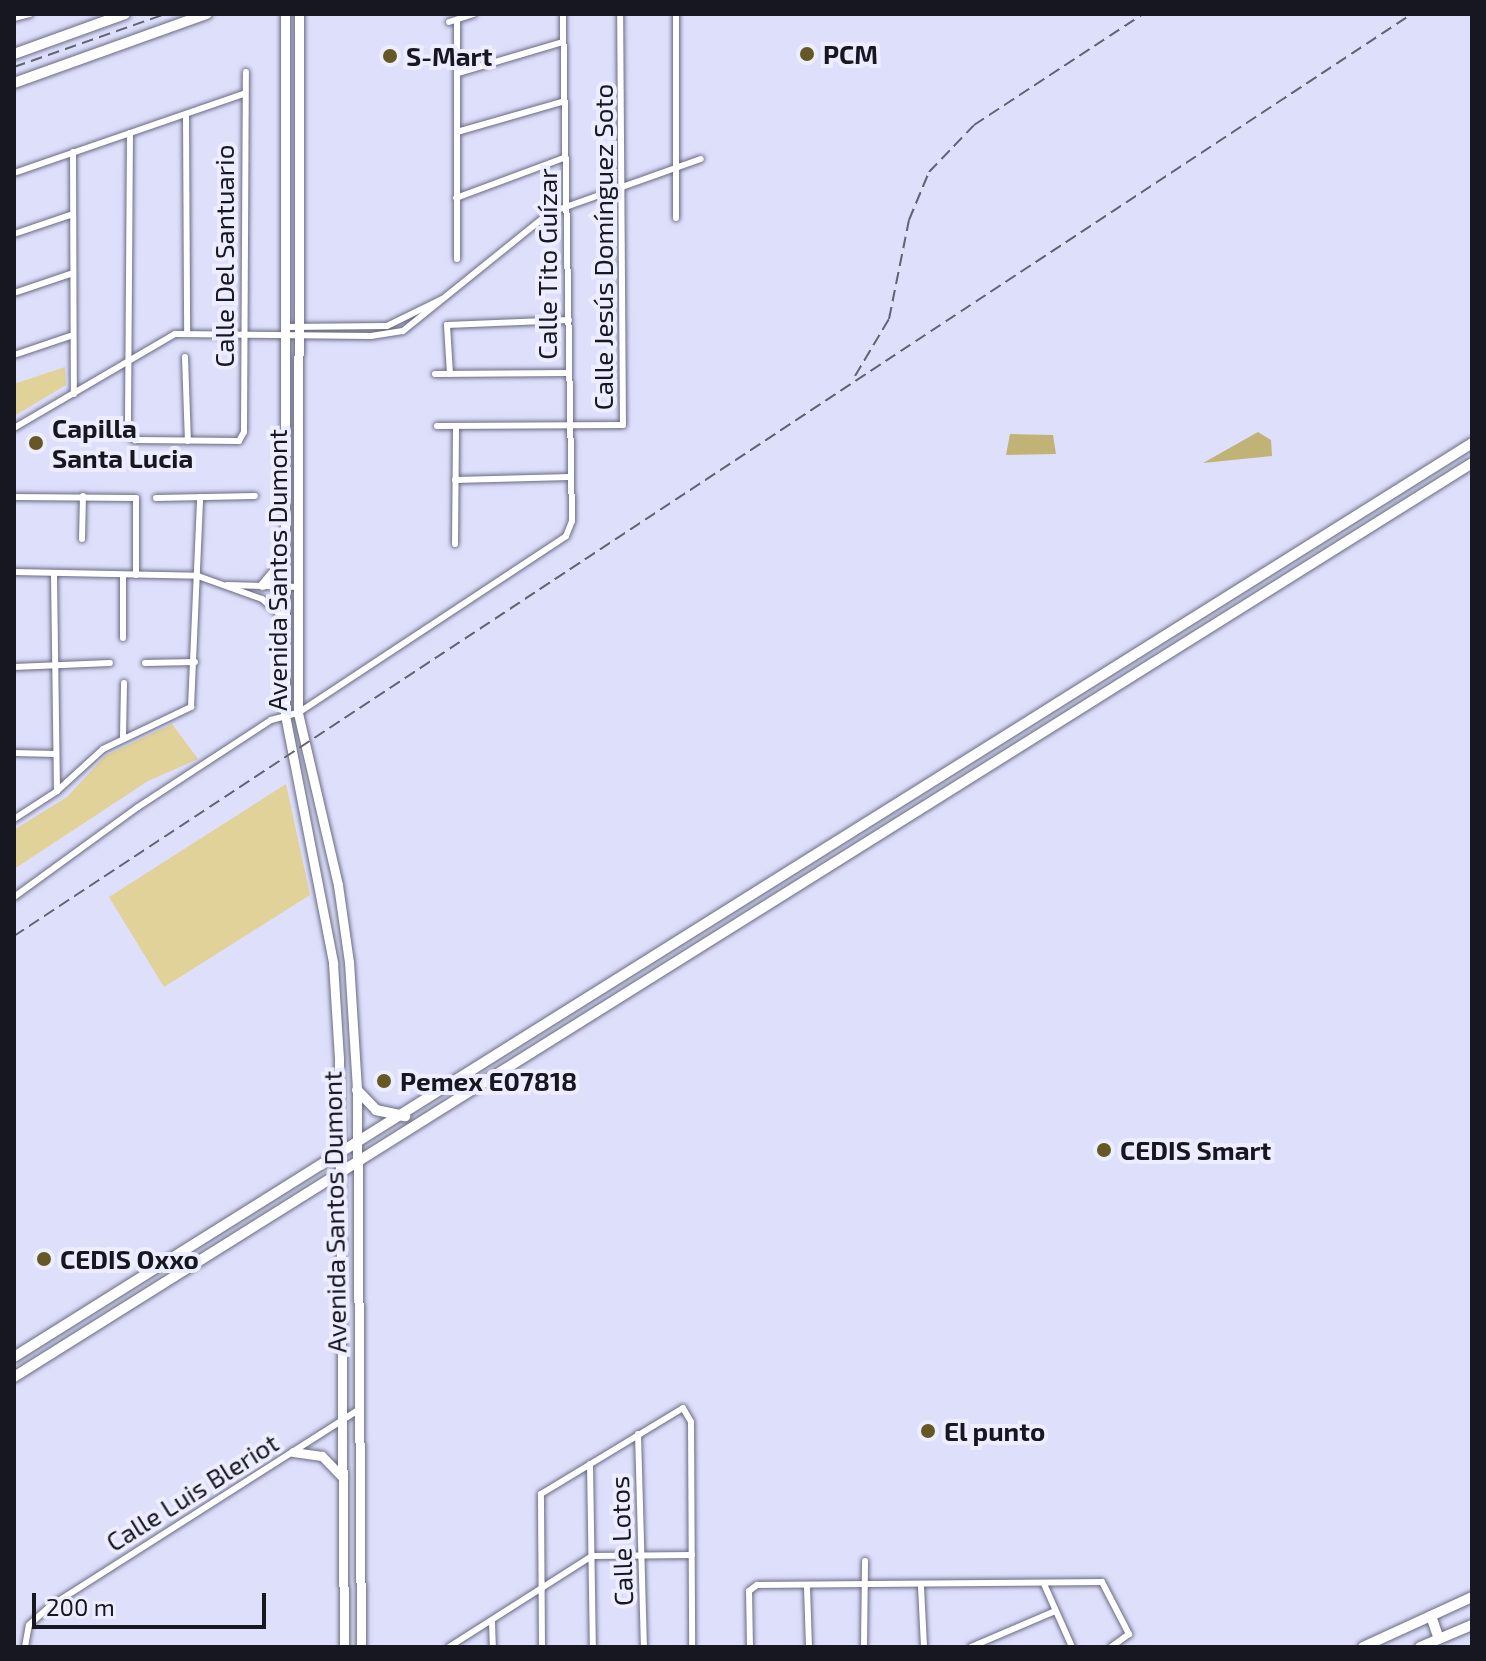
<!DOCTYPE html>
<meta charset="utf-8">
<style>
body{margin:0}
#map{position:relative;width:1486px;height:1661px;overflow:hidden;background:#dddffb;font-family:"Exo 2",sans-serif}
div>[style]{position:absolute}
.green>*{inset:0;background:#e0d299}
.water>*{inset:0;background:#c1b276}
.roads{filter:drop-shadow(0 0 2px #696a82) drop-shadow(0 0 2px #696a82)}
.street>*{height:6px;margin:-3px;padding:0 3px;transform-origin:3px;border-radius:3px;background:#fff}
.secondary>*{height:9px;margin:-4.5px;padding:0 4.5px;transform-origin:4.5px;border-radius:4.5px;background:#fff}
.primary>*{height:10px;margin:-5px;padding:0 5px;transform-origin:5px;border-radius:5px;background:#fff}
.rail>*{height:2px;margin-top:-1px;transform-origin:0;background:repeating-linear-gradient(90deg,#616272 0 12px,transparent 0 18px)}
.dots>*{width:22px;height:22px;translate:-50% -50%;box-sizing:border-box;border:4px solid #ecedfe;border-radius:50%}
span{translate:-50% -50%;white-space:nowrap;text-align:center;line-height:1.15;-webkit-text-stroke:8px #ecedfe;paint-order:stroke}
.poi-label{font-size:26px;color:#161720;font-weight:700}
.left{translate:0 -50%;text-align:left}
.street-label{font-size:26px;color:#161720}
.frame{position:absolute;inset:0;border:16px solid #161720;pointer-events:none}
.scale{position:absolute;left:32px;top:1593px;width:234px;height:36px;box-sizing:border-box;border:4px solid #161720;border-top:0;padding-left:10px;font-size:24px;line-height:28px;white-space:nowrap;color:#161720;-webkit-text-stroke:6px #ecedfe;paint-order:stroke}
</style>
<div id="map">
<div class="green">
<div style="clip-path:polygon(65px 367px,66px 385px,14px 416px,14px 384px)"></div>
<div style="clip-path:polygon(172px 724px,198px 759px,148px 781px,14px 869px,14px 830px,67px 797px,105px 756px)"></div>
<div style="clip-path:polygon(286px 784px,310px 895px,164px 987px,109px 897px)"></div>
</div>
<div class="water">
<div style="clip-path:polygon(1258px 432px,1271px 440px,1272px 456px,1203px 463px)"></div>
<div style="clip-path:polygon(1010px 434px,1053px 435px,1056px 454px,1006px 455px)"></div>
</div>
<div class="roads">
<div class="street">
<div style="left:14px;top:18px;width:16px;rotate:-14deg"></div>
<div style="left:449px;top:22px;width:26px;rotate:-18deg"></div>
<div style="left:458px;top:73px;width:109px;rotate:-16.4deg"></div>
<div style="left:186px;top:115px;width:216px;rotate:89.7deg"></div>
<div style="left:457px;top:132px;width:112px;rotate:-16deg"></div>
<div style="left:130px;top:133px;width:302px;rotate:90.4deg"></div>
<div style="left:128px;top:435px;width:9px;rotate:36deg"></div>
<div style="left:135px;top:440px;width:104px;rotate:0.6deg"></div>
<div style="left:239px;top:441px;width:10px;rotate:-61deg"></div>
<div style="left:244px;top:432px;width:360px;rotate:-89.7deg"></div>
<div style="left:73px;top:152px;width:242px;rotate:89.8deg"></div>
<div style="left:14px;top:173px;width:243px;rotate:-19deg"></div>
<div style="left:456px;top:198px;width:117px;rotate:-20.4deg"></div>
<div style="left:676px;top:218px;width:204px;rotate:-90deg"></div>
<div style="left:14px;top:234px;width:59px;rotate:-18.7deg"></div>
<div style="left:457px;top:259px;width:239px;rotate:-90deg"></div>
<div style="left:14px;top:293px;width:59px;rotate:-18.7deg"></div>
<div style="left:447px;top:325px;width:122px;rotate:-2.3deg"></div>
<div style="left:447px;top:325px;width:49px;rotate:86.5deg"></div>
<div style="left:284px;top:327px;width:103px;rotate:-0.6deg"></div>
<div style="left:387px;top:326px;width:61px;rotate:-26.1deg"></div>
<div style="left:14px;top:355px;width:59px;rotate:-18.7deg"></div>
<div style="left:185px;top:357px;width:84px;rotate:88deg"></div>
<div style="left:435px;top:374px;width:133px;rotate:-0.4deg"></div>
<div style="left:437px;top:426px;width:186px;rotate:-0.3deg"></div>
<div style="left:623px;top:425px;width:411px;rotate:-90.4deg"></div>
<div style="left:14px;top:428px;width:186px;rotate:-30.3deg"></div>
<div style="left:175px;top:334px;width:196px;rotate:0.6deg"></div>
<div style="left:371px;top:336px;width:32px;rotate:-9deg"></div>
<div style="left:403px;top:331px;width:188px;rotate:-38.9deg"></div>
<div style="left:549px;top:213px;width:161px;rotate:-19.6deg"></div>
<div style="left:455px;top:480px;width:115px;rotate:-1.5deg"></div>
<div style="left:14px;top:497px;width:122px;rotate:0.5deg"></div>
<div style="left:136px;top:498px;width:77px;rotate:90deg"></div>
<div style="left:156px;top:498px;width:99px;rotate:-1.2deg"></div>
<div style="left:82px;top:539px;width:43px;rotate:-88.7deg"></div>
<div style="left:455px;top:544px;width:117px;rotate:-89.5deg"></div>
<div style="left:14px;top:572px;width:184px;rotate:1.2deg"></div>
<div style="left:198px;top:576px;width:68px;rotate:19.8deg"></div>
<div style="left:262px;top:599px;width:30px;rotate:41deg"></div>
<div style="left:54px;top:576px;width:215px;rotate:89.2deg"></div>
<div style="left:227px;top:585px;width:73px;rotate:1.6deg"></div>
<div style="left:123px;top:638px;width:63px;rotate:-90deg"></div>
<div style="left:145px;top:663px;width:50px;rotate:-1.1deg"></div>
<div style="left:14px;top:667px;width:96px;rotate:-2.4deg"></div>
<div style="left:123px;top:737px;width:54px;rotate:-88.9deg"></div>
<div style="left:14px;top:753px;width:42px;rotate:1.4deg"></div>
<div style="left:14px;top:819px;width:51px;rotate:-33.1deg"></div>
<div style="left:57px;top:791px;width:62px;rotate:-42.4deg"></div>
<div style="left:103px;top:749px;width:98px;rotate:-25.5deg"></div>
<div style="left:191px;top:707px;width:210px;rotate:-87.5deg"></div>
<div style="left:14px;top:897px;width:153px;rotate:-36deg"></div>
<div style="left:138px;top:807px;width:159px;rotate:-33.2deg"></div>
<div style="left:271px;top:720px;width:28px;rotate:-15deg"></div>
<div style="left:298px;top:713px;width:321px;rotate:-33.4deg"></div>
<div style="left:566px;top:536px;width:16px;rotate:-68deg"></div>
<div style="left:572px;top:521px;width:507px;rotate:-91.02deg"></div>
<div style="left:638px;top:1434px;width:213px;rotate:88.4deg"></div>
<div style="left:590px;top:1464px;width:183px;rotate:89.1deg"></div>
<div style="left:1044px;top:1584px;width:69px;rotate:66deg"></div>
<div style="left:807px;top:1587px;width:60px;rotate:88.1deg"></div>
<div style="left:921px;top:1587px;width:60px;rotate:87.1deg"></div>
<div style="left:492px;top:1622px;width:25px;rotate:88deg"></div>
<div style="left:25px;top:1647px;width:22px;rotate:-80deg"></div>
<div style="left:29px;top:1625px;width:27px;rotate:-42deg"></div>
<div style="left:49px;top:1607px;width:366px;rotate:-32.5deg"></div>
<div style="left:449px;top:1647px;width:169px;rotate:-32.5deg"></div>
<div style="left:592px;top:1556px;width:100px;rotate:-0.6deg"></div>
<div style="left:542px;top:1647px;width:153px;rotate:-90.4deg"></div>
<div style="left:541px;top:1494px;width:166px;rotate:-31.2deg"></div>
<div style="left:683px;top:1408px;width:16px;rotate:60deg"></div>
<div style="left:691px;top:1422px;width:225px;rotate:89.7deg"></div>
<div style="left:750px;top:1647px;width:56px;rotate:-91deg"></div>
<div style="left:749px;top:1591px;width:10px;rotate:-37deg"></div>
<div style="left:757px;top:1585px;width:345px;rotate:-0.5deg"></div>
<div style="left:1102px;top:1582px;width:59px;rotate:62.6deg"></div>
<div style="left:1129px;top:1634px;width:22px;rotate:144deg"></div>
<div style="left:864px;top:1647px;width:86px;rotate:-89.3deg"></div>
<div style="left:971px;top:1647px;width:91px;rotate:-23.2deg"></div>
</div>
<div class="secondary">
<div style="left:285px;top:14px;width:701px;rotate:90deg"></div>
<div style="left:285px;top:715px;width:253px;rotate:79deg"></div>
<div style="left:333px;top:963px;width:96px;rotate:86.4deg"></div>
<div style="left:339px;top:1059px;width:588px;rotate:89.51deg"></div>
<div style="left:299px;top:14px;width:699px;rotate:90.08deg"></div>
<div style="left:298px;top:713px;width:177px;rotate:76.9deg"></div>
<div style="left:338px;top:885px;width:78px;rotate:81.9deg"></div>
<div style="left:349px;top:962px;width:128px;rotate:86.4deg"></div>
<div style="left:357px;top:1090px;width:557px;rotate:89.59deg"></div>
<div style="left:262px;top:585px;width:35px;rotate:-50deg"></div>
<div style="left:293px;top:1452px;width:29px;rotate:8deg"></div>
<div style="left:322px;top:1456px;width:30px;rotate:46deg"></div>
</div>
<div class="primary">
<div style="left:14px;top:54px;width:118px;rotate:-19.8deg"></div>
<div style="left:14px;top:83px;width:205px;rotate:-19.7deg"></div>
<div style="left:357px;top:1090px;width:28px;rotate:46deg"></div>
<div style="left:376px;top:1110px;width:30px;rotate:12deg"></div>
<div style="left:14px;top:1357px;width:1721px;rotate:-32.08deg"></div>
<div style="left:14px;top:1377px;width:1721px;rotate:-32.08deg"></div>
<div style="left:1431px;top:1616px;width:24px;rotate:71deg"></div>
<div style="left:1363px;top:1647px;width:120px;rotate:-24.6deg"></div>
<div style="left:1420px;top:1647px;width:56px;rotate:-22.9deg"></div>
</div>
</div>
<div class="rail">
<div style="left:14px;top:67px;width:160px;rotate:-19.3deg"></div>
<div style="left:855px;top:376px;width:66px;rotate:-59.2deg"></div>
<div style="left:889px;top:319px;width:101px;rotate:-78.6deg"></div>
<div style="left:909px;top:220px;width:52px;rotate:-67.4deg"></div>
<div style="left:929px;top:172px;width:65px;rotate:-46.2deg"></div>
<div style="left:974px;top:125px;width:202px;rotate:-33.3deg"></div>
<div style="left:14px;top:936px;width:1675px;rotate:-33.41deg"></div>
</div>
<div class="dots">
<div style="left:807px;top:54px;background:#655825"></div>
<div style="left:390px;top:56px;background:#655825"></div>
<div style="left:36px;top:443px;background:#655825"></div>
<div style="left:384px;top:1081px;background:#655825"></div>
<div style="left:1104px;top:1150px;background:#655825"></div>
<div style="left:44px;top:1259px;background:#655825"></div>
<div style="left:928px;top:1431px;background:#655825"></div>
</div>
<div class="poi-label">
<span class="left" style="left:823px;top:54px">PCM</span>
<span class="left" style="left:406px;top:56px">S-Mart</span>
<span class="left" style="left:52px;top:443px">Capilla<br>Santa Lucia</span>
<span class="left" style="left:400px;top:1081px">Pemex E07818</span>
<span class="left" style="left:1120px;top:1150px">CEDIS Smart</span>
<span class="left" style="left:60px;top:1259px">CEDIS Oxxo</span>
<span class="left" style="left:944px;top:1431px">El punto</span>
</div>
<div class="street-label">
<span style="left:603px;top:247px;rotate:-90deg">Calle Jesús Domínguez Soto</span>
<span style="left:224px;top:256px;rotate:-90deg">Calle Del Santuario</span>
<span style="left:547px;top:264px;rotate:-90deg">Calle Tito Guízar</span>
<span style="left:277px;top:570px;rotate:-90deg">Avenida Santos Dumont</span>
<span style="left:334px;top:1212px;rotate:-91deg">Avenida Santos Dumont</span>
<span style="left:192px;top:1492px;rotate:-32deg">Calle Luis Bleriot</span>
<span style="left:621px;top:1541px;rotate:-92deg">Calle Lotos</span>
</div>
<div class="frame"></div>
<div class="scale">200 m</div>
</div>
